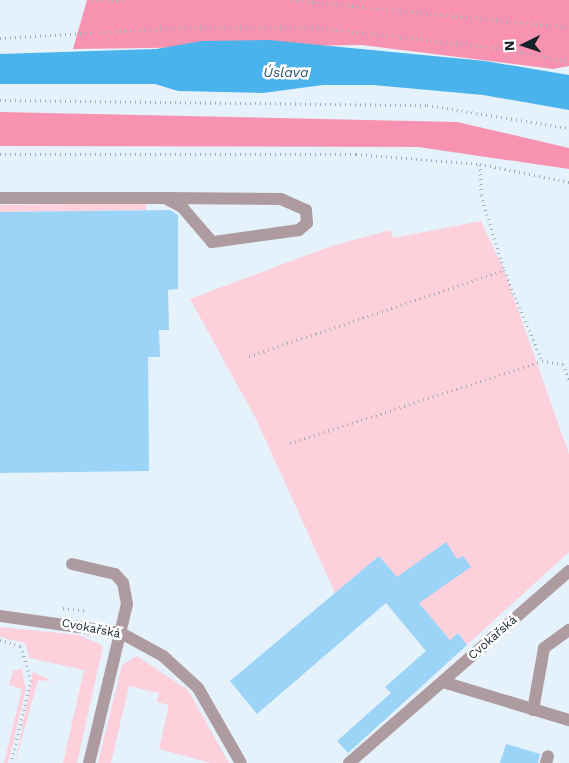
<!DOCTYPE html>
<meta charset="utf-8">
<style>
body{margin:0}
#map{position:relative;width:569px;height:763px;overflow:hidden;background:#e5f2fb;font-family:"Work Sans",sans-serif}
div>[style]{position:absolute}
.green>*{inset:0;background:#fcd1dc}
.forest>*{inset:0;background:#f792b0}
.water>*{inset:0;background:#4ab3ec}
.building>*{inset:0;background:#9cd4f7}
.path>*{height:3px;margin-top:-1.5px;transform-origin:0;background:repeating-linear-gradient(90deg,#a1aeb7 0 1px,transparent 0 5px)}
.minor>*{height:12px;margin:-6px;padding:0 6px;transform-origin:6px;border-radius:6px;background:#ad9b9f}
span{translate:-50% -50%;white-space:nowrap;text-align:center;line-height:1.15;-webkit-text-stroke:5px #fff;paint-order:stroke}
.street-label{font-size:12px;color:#15222a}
.water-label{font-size:14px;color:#27526a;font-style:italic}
.north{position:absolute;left:499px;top:20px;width:50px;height:50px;-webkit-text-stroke:4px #fff;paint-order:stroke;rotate:266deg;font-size:14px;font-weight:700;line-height:20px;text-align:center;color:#15222a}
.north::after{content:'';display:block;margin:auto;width:18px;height:22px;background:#15222a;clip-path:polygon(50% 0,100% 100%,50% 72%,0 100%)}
</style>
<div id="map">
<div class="green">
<div style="clip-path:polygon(146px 203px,146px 210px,0 212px,0 205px)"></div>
<div style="clip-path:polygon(481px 221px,504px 270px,569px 454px,569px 552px,467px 645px,458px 633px,450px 640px,379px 556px,335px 593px,256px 419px,190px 299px,331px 246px,391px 230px,393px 238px)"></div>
<div style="clip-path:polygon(0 627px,79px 635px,103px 646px,77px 763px,63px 763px,84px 670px,29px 658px,25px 643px,0 637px)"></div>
<div style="clip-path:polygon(137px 656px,188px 690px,229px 763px,211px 763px,159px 749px,169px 705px,157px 702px,159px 693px,129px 686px,111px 763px,98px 763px,122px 665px)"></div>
<div style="clip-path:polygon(22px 669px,26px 690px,8px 763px,4px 763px,22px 689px,9px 685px,13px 671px)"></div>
<div style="clip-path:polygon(33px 672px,52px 681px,38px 680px,15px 763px)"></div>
</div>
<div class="forest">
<div style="clip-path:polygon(87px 0,569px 0,569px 66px,553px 69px,362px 45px,73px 49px)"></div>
<div style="clip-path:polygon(0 112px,457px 122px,569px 148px,569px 169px,418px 147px,0 146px)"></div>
</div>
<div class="water">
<div style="clip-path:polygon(269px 40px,485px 61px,569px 75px,569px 110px,483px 95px,373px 85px,323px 85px,263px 93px,178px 91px,155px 84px,0 84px,0 54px,156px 49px,202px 41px)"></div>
</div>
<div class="building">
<div style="clip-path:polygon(170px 210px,178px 215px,178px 289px,168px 290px,169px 330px,159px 330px,160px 357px,148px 357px,149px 471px,0 473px,0 212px)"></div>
<div style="clip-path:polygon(446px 542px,457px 559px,463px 556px,471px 567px,419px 603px,450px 640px,458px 633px,467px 645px,348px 753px,337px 741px,391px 693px,385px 687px,426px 651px,386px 603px,257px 714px,230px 681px,379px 556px,397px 577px)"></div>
<div style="clip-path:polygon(506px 744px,540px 754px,538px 763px,500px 763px)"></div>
</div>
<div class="path">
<div style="left:92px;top:0;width:34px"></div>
<div style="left:292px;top:0;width:278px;rotate:5.6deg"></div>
<div style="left:0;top:38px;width:175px;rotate:-3.3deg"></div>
<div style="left:175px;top:28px;width:137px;rotate:-0.4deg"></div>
<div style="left:312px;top:27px;width:195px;rotate:6.5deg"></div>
<div style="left:506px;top:49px;width:64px;rotate:11.7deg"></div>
<div style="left:0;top:100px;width:427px;rotate:0.7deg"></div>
<div style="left:427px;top:105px;width:144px;rotate:9.2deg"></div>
<div style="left:0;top:154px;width:356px"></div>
<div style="left:356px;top:154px;width:124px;rotate:4.6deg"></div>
<div style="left:480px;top:164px;width:91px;rotate:11.4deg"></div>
<div style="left:480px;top:164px;width:31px;rotate:88deg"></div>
<div style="left:481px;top:195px;width:78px;rotate:73deg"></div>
<div style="left:249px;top:356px;width:269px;rotate:-18.6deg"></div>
<div style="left:504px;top:270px;width:99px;rotate:67.3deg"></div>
<div style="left:290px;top:443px;width:265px;rotate:-18deg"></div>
<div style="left:542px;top:361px;width:21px;rotate:8deg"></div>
<div style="left:563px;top:364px;width:17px;rotate:69deg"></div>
<div style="left:63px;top:608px;width:23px;rotate:7deg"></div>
<div style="left:0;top:640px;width:22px;rotate:16deg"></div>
<div style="left:21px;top:646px;width:35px;rotate:74deg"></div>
<div style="left:31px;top:680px;width:85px;rotate:103.5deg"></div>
</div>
<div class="minor">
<div style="left:0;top:198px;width:165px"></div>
<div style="left:165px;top:198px;width:116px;rotate:0.5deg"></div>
<div style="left:281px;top:199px;width:27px;rotate:24deg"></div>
<div style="left:306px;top:210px;width:13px;rotate:86deg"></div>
<div style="left:307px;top:223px;width:11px;rotate:139deg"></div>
<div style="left:299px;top:230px;width:88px;rotate:172.1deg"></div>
<div style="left:212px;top:242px;width:46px;rotate:-130.6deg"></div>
<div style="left:182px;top:207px;width:19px;rotate:-152deg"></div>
<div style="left:72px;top:564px;width:44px;rotate:13.1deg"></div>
<div style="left:115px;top:574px;width:12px;rotate:48deg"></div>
<div style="left:123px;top:583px;width:21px;rotate:79deg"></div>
<div style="left:127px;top:604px;width:163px;rotate:103.4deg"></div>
<div style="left:0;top:616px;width:122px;rotate:8deg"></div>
<div style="left:121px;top:633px;width:48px;rotate:28.7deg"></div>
<div style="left:163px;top:656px;width:47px;rotate:42.4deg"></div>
<div style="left:198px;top:688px;width:86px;rotate:60.2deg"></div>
<div style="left:443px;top:682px;width:132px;rotate:16.8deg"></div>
<div style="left:533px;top:710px;width:63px;rotate:-79.9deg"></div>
<div style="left:544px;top:648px;width:31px;rotate:-36deg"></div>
<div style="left:349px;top:763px;width:292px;rotate:-41.1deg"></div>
<div style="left:546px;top:763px;width:7px;rotate:-74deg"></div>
</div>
<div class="street-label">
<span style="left:91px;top:629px;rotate:11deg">Cvokařská</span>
<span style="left:493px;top:638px;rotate:-41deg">Cvokařská</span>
</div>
<div class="water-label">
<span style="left:286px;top:72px">Úslava</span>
</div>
<div class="north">N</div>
</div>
